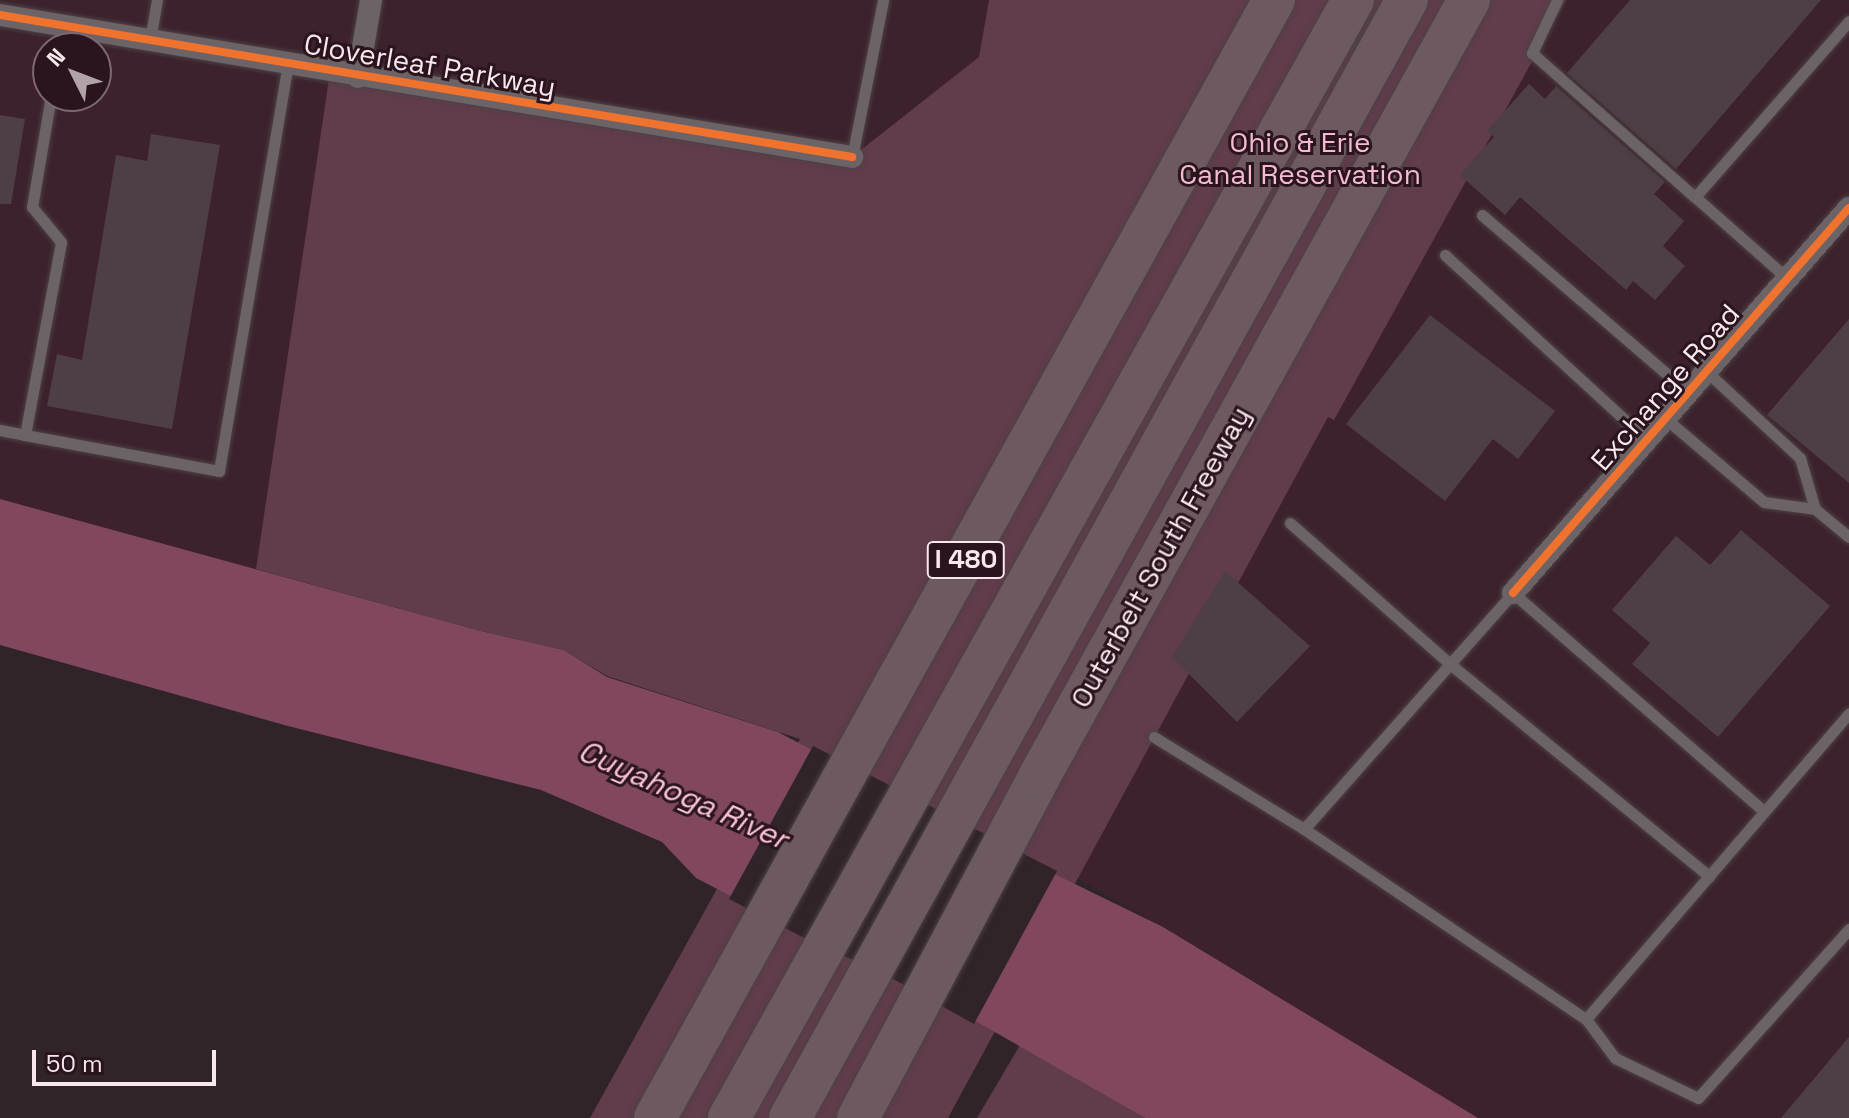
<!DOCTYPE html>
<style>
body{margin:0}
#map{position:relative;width:1849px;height:1118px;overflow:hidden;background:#302428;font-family:"Space Grotesk",sans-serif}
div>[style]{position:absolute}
.built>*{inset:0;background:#3d222d}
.green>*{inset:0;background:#613c4b}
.water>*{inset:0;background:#80475f}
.pier>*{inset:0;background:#302428}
.building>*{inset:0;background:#4e3e45}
.roads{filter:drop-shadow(0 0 2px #4c4245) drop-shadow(0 0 2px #4c4245)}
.service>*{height:11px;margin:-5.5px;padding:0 5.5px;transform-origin:5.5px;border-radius:5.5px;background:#6c6366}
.minor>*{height:22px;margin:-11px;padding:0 11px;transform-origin:11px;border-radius:11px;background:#6c6366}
.motorway>*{height:42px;margin:-21px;padding:0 21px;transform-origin:21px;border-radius:21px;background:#6c5a60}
.cycleway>*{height:8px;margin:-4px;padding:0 4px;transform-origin:4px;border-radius:4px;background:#ef722f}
span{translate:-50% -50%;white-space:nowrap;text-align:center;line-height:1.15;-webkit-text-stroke:6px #2a151e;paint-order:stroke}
.shield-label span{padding:2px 6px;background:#2a151e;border:2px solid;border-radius:6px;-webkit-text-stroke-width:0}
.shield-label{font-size:26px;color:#f8e8ee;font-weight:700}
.street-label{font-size:28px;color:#f8e8ee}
.park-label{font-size:28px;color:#f4bbd0}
.water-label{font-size:30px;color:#fcc3d8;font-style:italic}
.north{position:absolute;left:32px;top:32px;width:80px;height:80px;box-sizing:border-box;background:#2a151e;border:2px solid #7c6971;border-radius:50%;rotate:312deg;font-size:22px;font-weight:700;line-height:32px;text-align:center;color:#f8e8ee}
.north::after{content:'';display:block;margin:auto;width:28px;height:36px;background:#b2a3a9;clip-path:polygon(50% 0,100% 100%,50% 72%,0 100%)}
.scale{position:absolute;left:32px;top:1050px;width:184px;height:36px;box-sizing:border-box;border:4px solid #f8e8ee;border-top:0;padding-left:10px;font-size:24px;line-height:28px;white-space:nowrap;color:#f8e8ee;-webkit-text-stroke:6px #2a151e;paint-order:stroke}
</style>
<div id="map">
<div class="built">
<div style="clip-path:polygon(evenodd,0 0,1209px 0,607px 676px,564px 650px,481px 631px,0 499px,0 0,48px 48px,96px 48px,96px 96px,48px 96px,48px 48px)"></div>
<div style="clip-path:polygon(1473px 0,1849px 0,1849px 1118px,1478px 1118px,1163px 927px,1006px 838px)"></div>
</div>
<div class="green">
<div style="clip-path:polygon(989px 0,1566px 0,1334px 420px,1328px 417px,948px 1118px,590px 1118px,800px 739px,607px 676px,564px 650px,481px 631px,256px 569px,330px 72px,852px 157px,979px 57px)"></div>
<div style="clip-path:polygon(1020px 1045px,1145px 1118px,977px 1118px)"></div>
</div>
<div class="water">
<div style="clip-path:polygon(0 499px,481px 631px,564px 650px,607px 677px,778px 732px,960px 828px,1163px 927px,1478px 1118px,1145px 1118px,881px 967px,814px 939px,696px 878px,662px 842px,541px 790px,288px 726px,0 645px)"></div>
</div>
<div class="pier">
<div style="clip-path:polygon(813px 746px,1057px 871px,974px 1024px,879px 971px,812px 942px,729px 899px)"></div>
</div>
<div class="building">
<div style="clip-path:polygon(1630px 0,1821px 0,1676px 169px,1567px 73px)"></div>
<div style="clip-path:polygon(1529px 84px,1545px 99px,1556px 86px,1665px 182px,1654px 194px,1684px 221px,1663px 246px,1685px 266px,1655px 300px,1633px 281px,1626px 290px,1520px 197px,1505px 215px,1460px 175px,1494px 137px,1487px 131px)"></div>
<div style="clip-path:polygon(0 115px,25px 119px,11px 204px,0 204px)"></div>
<div style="clip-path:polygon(151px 134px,220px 145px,172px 429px,47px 406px,57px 354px,82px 360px,116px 155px,147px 161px)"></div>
<div style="clip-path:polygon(1430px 315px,1555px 411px,1518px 459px,1493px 439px,1445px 501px,1346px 424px)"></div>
<div style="clip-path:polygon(1849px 319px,1849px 483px,1767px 415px)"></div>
<div style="clip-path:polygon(1741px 530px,1830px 606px,1718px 737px,1632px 664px,1650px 643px,1612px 610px,1676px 536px,1710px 565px)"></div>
<div style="clip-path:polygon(1225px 571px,1310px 646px,1237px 722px,1172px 657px)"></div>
<div style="clip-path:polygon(1849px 1037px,1849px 1118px,1781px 1118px)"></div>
</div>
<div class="roads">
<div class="service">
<div style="left:1557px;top:0;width:59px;rotate:115.3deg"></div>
<div style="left:1532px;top:53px;width:217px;rotate:41.5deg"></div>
<div style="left:150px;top:40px;width:41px;rotate:-80.1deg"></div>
<div style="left:59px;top:48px;width:22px;rotate:-80deg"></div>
<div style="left:852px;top:157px;width:160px;rotate:-78.8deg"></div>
<div style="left:1482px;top:215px;width:273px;rotate:40.7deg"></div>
<div style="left:1445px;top:255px;width:274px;rotate:42.5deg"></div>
<div style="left:1788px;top:279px;width:124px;rotate:-138.6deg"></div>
<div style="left:1695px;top:197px;width:234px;rotate:-48.8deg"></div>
<div style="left:1666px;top:419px;width:128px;rotate:40.3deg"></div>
<div style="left:1764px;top:502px;width:51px;rotate:7.8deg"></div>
<div style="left:1815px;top:509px;width:53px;rotate:-106.4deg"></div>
<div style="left:1800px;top:458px;width:127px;rotate:-137.2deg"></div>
<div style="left:0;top:430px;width:25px;rotate:11deg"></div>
<div style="left:25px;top:435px;width:196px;rotate:-79.4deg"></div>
<div style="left:61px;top:242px;width:45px;rotate:-129.6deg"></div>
<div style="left:32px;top:207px;width:113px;rotate:-80.3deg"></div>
<div style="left:25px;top:435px;width:197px;rotate:10.5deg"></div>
<div style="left:219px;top:471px;width:413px;rotate:-80.4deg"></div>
<div style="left:1815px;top:509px;width:44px;rotate:39.5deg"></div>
<div style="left:1290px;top:523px;width:213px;rotate:41.4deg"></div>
<div style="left:1450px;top:664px;width:335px;rotate:39.3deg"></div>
<div style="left:1154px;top:737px;width:176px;rotate:31.5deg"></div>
<div style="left:1304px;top:829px;width:315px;rotate:-48.5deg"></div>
<div style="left:1513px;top:593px;width:332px;rotate:41deg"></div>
<div style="left:1304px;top:829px;width:340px;rotate:34deg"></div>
<div style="left:1586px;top:1019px;width:403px;rotate:-49.3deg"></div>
<div style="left:1586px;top:1019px;width:49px;rotate:53.4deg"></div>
<div style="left:1615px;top:1058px;width:92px;rotate:25.7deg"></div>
<div style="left:1698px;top:1098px;width:227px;rotate:-48.2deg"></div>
</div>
<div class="minor">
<div style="left:0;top:15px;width:864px;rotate:9.46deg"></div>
<div style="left:358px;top:77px;width:78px;rotate:-80.4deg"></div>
<div style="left:1513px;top:593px;width:511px;rotate:-48.89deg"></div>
</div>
<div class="motorway">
<div style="left:655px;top:1118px;width:1278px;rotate:-61.03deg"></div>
<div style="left:729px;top:1118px;width:1280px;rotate:-60.83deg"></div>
<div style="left:790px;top:1118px;width:1277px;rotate:-61.11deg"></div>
<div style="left:858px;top:1118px;width:386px;rotate:-62deg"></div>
<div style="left:1039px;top:777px;width:888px;rotate:-61.04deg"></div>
</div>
</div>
<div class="cycleway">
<div style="left:0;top:15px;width:864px;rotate:9.46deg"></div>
<div style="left:1513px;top:593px;width:511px;rotate:-48.89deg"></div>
</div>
<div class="shield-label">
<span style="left:966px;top:560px">I 480</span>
</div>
<div class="street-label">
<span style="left:430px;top:65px;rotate:10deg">Cloverleaf Parkway</span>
<span style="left:1665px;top:387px;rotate:-49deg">Exchange Road</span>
<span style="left:1160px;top:557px;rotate:-61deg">Outerbelt South Freeway</span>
</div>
<div class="park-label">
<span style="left:1300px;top:158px">Ohio &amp; Erie<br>Canal Reservation</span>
</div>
<div class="water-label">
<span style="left:683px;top:795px;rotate:24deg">Cuyahoga River</span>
</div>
<div class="north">N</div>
<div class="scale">50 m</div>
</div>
